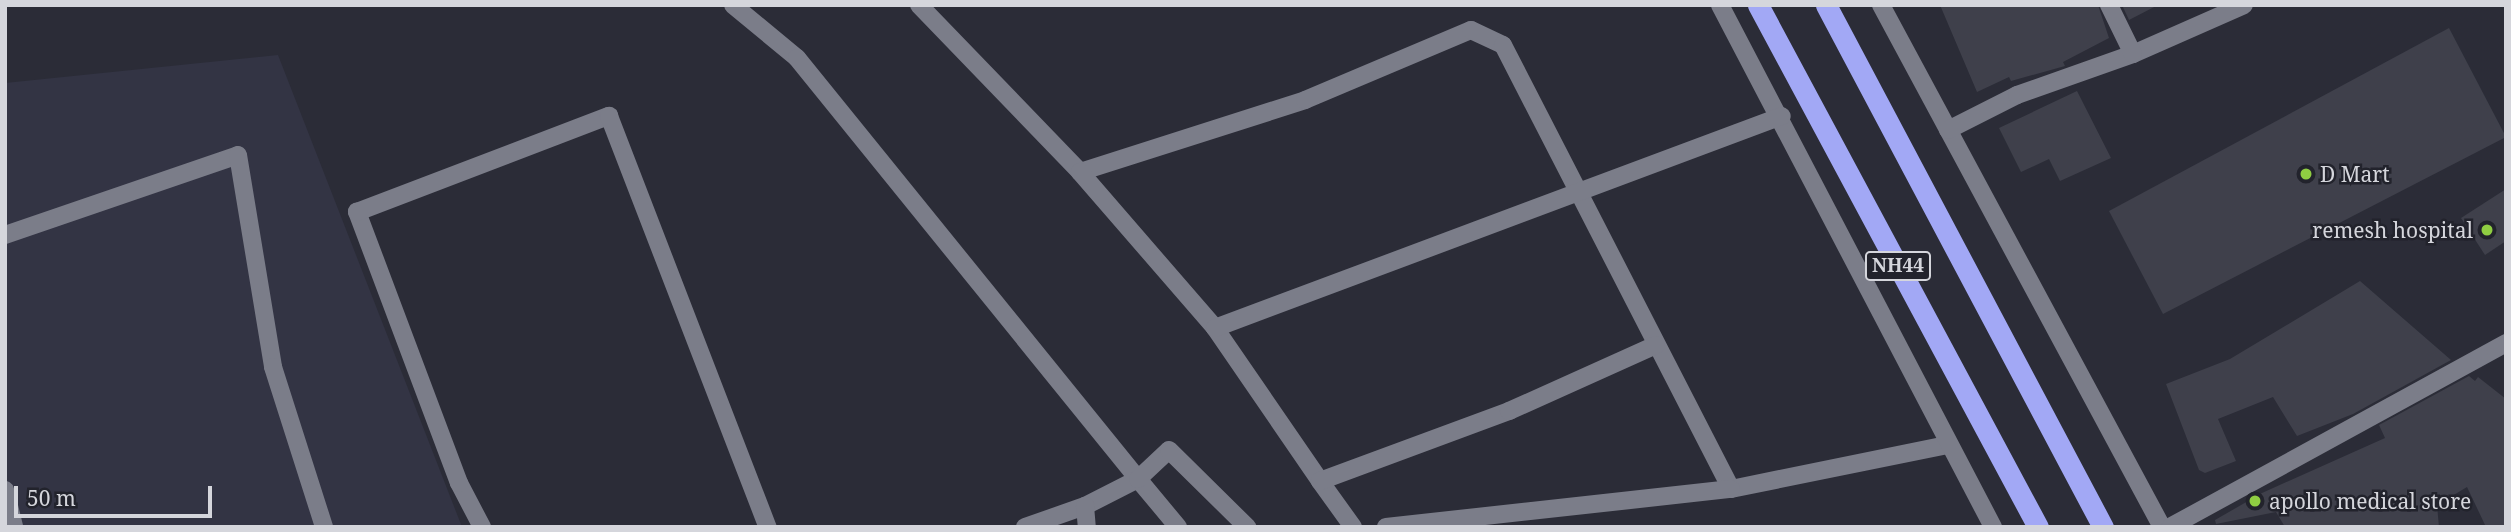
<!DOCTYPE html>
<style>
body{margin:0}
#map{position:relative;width:2511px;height:532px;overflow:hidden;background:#2b2c37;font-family:"Noto Serif",serif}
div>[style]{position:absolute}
.built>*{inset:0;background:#333444}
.building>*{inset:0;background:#3f404b}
.minor>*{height:18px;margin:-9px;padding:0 9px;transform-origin:9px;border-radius:9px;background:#7b7d89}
.highway>*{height:21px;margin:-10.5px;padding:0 10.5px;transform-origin:10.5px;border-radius:10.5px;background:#a2a8f5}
.dots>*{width:19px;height:19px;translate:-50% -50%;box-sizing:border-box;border:4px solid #22232c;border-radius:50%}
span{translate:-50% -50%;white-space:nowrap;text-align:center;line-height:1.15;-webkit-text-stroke:5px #22232c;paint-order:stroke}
.shield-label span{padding:2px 5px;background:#22232c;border:2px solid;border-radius:5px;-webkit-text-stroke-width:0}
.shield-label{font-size:19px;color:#d5d6dc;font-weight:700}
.poi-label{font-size:21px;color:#d5d6dc}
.left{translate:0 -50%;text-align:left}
.right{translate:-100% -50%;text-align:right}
.frame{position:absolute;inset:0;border:7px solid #d5d6dc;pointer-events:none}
.scale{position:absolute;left:14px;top:486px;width:198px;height:32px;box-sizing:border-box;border:4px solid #d5d6dc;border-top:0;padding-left:9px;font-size:21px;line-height:24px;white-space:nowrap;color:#d5d6dc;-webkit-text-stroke:5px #22232c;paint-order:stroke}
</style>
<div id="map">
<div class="built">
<div style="clip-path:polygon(278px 55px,462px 527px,5px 527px,5px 83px)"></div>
</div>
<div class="building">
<div style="clip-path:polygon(1940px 5px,2098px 5px,2109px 38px,2063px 62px,2065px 66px,2011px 81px,2009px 77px,1977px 92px)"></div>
<div style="clip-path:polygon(2122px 5px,2158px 5px,2129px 20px)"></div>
<div style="clip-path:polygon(2449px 28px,2506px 137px,2163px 314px,2109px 211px)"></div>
<div style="clip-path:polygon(2077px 91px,2111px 158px,2060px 181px,2049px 159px,2021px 172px,1999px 128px)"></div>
<div style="clip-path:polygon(2506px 189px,2506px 241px,2485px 255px,2461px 218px)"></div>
<div style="clip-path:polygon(2360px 281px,2451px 360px,2353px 414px,2297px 436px,2273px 397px,2218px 419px,2236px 461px,2205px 473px,2199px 470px,2166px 384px,2230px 359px)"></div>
<div style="clip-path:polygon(2469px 376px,2475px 381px,2478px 377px,2506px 399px,2506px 527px,2486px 527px,2467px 487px,2437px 505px,2439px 527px,2285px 527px,2276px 512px,2216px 524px,2215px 520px,2262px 493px,2385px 438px,2379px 425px)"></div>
</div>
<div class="minor">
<div style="left:733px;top:5px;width:83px;rotate:39.6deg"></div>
<div style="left:797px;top:58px;width:542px;rotate:50.99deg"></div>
<div style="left:1138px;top:479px;width:59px;rotate:153deg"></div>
<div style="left:919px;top:5px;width:232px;rotate:46deg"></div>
<div style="left:1080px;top:172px;width:236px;rotate:-17.7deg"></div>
<div style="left:1305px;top:100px;width:180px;rotate:-22.9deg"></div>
<div style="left:1471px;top:30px;width:35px;rotate:25deg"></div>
<div style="left:1503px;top:45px;width:499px;rotate:62.8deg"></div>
<div style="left:1731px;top:489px;width:220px;rotate:-11.5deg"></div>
<div style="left:1720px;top:5px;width:589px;rotate:62.39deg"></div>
<div style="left:1881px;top:5px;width:593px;rotate:61.71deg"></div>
<div style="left:2133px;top:54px;width:121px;rotate:-23.8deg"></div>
<div style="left:1948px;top:130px;width:77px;rotate:-26.9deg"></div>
<div style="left:2017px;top:95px;width:123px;rotate:-19.5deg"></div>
<div style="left:2133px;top:54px;width:55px;rotate:-116.1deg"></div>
<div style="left:1080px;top:172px;width:206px;rotate:49.1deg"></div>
<div style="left:1215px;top:328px;width:186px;rotate:55.5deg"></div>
<div style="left:5px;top:235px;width:246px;rotate:-18.9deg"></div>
<div style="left:238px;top:155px;width:215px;rotate:80.6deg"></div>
<div style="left:273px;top:367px;width:168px;rotate:72.3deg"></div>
<div style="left:1215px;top:328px;width:605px;rotate:-20.5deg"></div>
<div style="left:5px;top:490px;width:38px;rotate:76deg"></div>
<div style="left:482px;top:527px;width:50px;rotate:-117.6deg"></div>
<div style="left:459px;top:483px;width:290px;rotate:-110.6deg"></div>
<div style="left:357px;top:212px;width:270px;rotate:-20.9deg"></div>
<div style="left:609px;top:116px;width:441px;rotate:68.9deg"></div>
<div style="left:1025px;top:527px;width:64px;rotate:-19.3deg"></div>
<div style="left:1085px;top:506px;width:21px;rotate:85deg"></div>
<div style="left:1178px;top:527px;width:62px;rotate:-129.8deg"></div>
<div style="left:1138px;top:479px;width:42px;rotate:-43.1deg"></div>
<div style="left:1169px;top:450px;width:110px;rotate:44.6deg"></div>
<div style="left:1353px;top:527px;width:57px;rotate:-125.7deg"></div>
<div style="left:1320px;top:481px;width:202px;rotate:-20.3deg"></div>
<div style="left:1509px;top:411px;width:161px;rotate:-24.2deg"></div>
<div style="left:1386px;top:527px;width:347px;rotate:-6.3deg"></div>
<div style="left:2170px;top:527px;width:383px;rotate:-28.7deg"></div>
</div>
<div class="highway">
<div style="left:1758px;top:5px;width:592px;rotate:61.79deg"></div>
<div style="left:1826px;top:5px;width:591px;rotate:62.05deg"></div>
</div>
<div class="dots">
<div style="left:2306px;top:174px;background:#8fcd42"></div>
<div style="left:2487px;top:230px;background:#8fcd42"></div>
<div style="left:2255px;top:501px;background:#8fcd42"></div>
</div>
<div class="shield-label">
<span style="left:1898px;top:266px">NH44</span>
</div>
<div class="poi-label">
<span class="left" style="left:2320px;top:174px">D Mart</span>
<span class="right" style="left:2473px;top:230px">remesh hospital</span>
<span class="left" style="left:2269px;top:501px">apollo medical store</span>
</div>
<div class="frame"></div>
<div class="scale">50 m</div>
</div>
